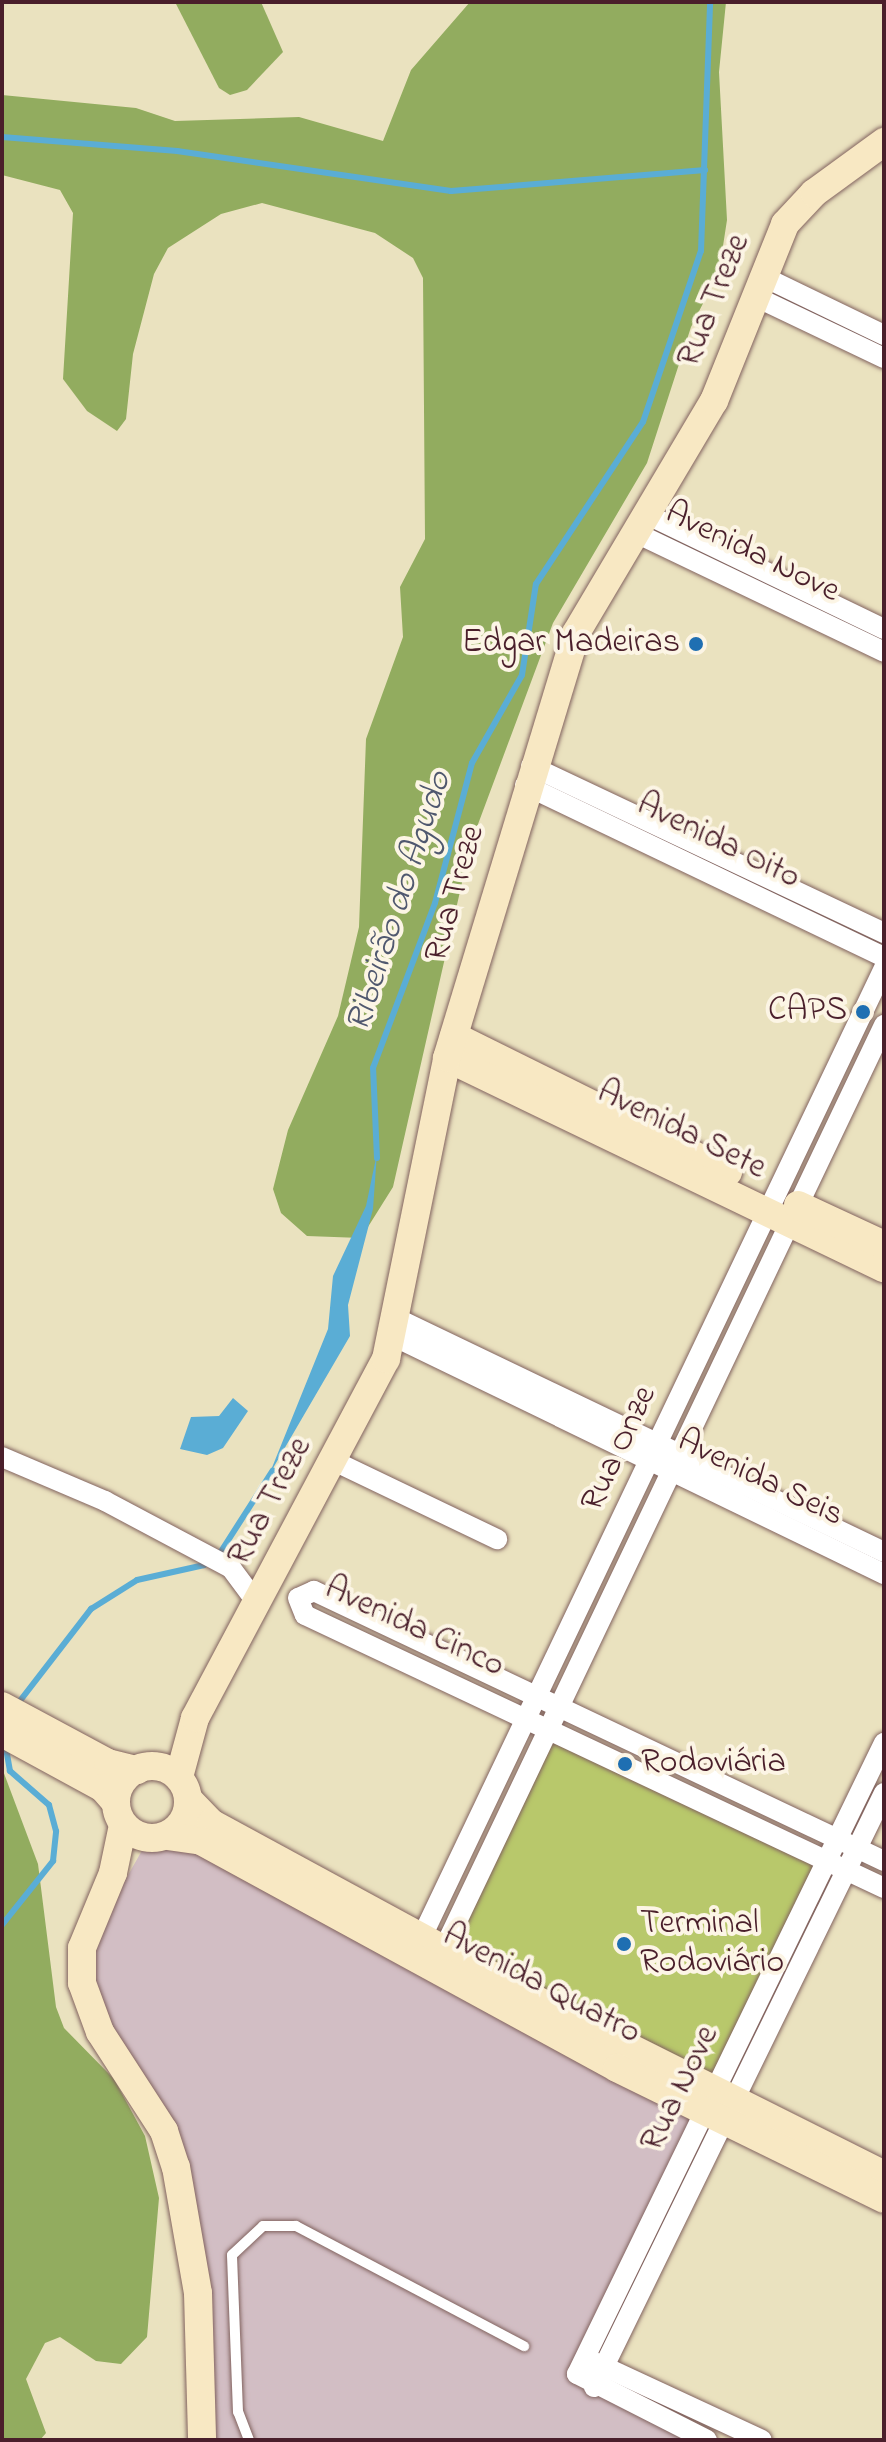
<!DOCTYPE html>
<meta charset="utf-8">
<style>
body{margin:0}
#map{position:relative;width:886px;height:2442px;overflow:hidden;background:#eae2bf;font-family:"Indie Flower",sans-serif}
div>[style]{position:absolute}
.industrial>*{inset:0;background:#d2bec4}
.green>*{inset:0;background:#b8c86b}
.forest>*{inset:0;background:#92ac5f}
.water>*{inset:0;background:#5aadd5}
.stream>*{height:6px;margin:-3px;padding:0 3px;transform-origin:3px;border-radius:3px;background:#5aadd5}
.roads{filter:drop-shadow(0 0 2px #82635f) drop-shadow(0 0 2px #82635f)}
.lane>*{height:10px;margin:-5px;padding:0 5px;transform-origin:5px;border-radius:5px;background:#fff}
.street>*{height:20px;margin:-10px;padding:0 10px;transform-origin:10px;border-radius:10px;background:#fff}
.secondary>*{height:28px;margin:-14px;padding:0 14px;transform-origin:14px;border-radius:14px;background:#f8e8c3}
.secondary>.ring{margin:-14px;padding:0;box-sizing:content-box;background:none;border:28px solid #f8e8c3;border-radius:50%}
.dots>*{width:22px;height:22px;translate:-50% -50%;box-sizing:border-box;border:4px solid #fcf5e5;border-radius:50%}
span{translate:-50% -50%;white-space:nowrap;text-align:center;line-height:1.15;-webkit-text-stroke:8px #fcf5e5;paint-order:stroke}
.street-label{font-size:34px;color:#4a1f2b}
.poi-label{font-size:34px;color:#4a1f2b}
.right{translate:-100% -50%;text-align:right}
.left{translate:0 -50%;text-align:left}
.water-label{font-size:36px;color:#50586f;font-style:italic}
.frame{position:absolute;inset:0;border:4px solid #4a1f2b;pointer-events:none}
</style>
<div id="map">
<div class="industrial">
<div style="clip-path:polygon(187px 1840px,703px 2112px,577px 2375px,704px 2440px,213px 2440px,211px 2282px,179px 2166px,123px 2061px,85px 1951px,144px 1847px)"></div>
</div>
<div class="green">
<div style="clip-path:polygon(547px 1727px,828px 1861px,715px 2092px,445px 1948px)"></div>
</div>
<div class="forest">
<div style="clip-path:polygon(175px 2px,261px 2px,283px 52px,247px 90px,230px 95px,219px 88px)"></div>
<div style="clip-path:polygon(470px 2px,726px 2px,719px 72px,727px 220px,719px 272px,691px 327px,647px 463px,553px 623px,471px 843px,393px 1187px,361px 1238px,307px 1236px,281px 1213px,273px 1189px,288px 1130px,338px 1016px,359px 927px,366px 739px,403px 637px,400px 587px,425px 539px,423px 278px,413px 258px,375px 233px,262px 203px,221px 214px,168px 248px,154px 274px,133px 354px,126px 419px,117px 431px,87px 411px,63px 379px,73px 213px,60px 190px,2px 175px,2px 95px,136px 108px,175px 121px,299px 117px,383px 141px,411px 70px)"></div>
<div style="clip-path:polygon(2px 1768px,38px 1864px,56px 2007px,64px 2028px,114px 2079px,145px 2136px,159px 2198px,147px 2337px,121px 2364px,96px 2361px,60px 2337px,45px 2343px,26px 2379px,46px 2433px,40px 2440px,2px 2440px)"></div>
</div>
<div class="water">
<div style="clip-path:polygon(377px 1153px,373px 1209px,348px 1305px,350px 1336px,269px 1475px,328px 1329px,333px 1276px,366px 1206px)"></div>
<div style="clip-path:polygon(233px 1398px,248px 1411px,223px 1448px,207px 1455px,180px 1449px,191px 1417px,219px 1416px)"></div>
</div>
<div class="stream">
<div style="left:2px;top:137px;width:176px;rotate:4.6deg"></div>
<div style="left:177px;top:151px;width:277px;rotate:8.3deg"></div>
<div style="left:451px;top:191px;width:255px;rotate:-4.7deg"></div>
<div style="left:377px;top:1158px;width:90px;rotate:-92.5deg"></div>
<div style="left:373px;top:1068px;width:176px;rotate:-69.4deg"></div>
<div style="left:435px;top:903px;width:145px;rotate:-75.2deg"></div>
<div style="left:472px;top:763px;width:101px;rotate:-60.4deg"></div>
<div style="left:522px;top:675px;width:92px;rotate:-81.3deg"></div>
<div style="left:536px;top:584px;width:194px;rotate:-56.6deg"></div>
<div style="left:643px;top:422px;width:181px;rotate:-71.3deg"></div>
<div style="left:701px;top:251px;width:249px;rotate:-87.9deg"></div>
<div style="left:16px;top:1706px;width:123px;rotate:-52.3deg"></div>
<div style="left:91px;top:1609px;width:54px;rotate:-32.2deg"></div>
<div style="left:137px;top:1580px;width:69px;rotate:-12.6deg"></div>
<div style="left:204px;top:1565px;width:20px;rotate:-37deg"></div>
<div style="left:220px;top:1553px;width:98px;rotate:-57.4deg"></div>
<div style="left:2px;top:1925px;width:82px;rotate:-51.4deg"></div>
<div style="left:53px;top:1861px;width:30px;rotate:-84deg"></div>
<div style="left:56px;top:1831px;width:27px;rotate:-105deg"></div>
<div style="left:49px;top:1805px;width:52px;rotate:-138.9deg"></div>
<div style="left:10px;top:1771px;width:27px;rotate:-100deg"></div>
</div>
<div class="roads">
<div class="lane">
<div style="left:249px;top:2440px;width:30px;rotate:-111deg"></div>
<div style="left:238px;top:2412px;width:157px;rotate:-92.2deg"></div>
<div style="left:232px;top:2255px;width:42px;rotate:-43.1deg"></div>
<div style="left:263px;top:2226px;width:33px"></div>
<div style="left:296px;top:2226px;width:258px;rotate:27.8deg"></div>
</div>
<div class="street">
<div style="left:762px;top:276px;width:136px;rotate:25.8deg"></div>
<div style="left:754px;top:296px;width:144px;rotate:25.5deg"></div>
<div style="left:648px;top:515px;width:262px;rotate:25.8deg"></div>
<div style="left:636px;top:533px;width:275px;rotate:25.6deg"></div>
<div style="left:531px;top:766px;width:391px;rotate:25.3deg"></div>
<div style="left:525px;top:785px;width:398px;rotate:25.6deg"></div>
<div style="left:398px;top:1319px;width:539px;rotate:25.61deg"></div>
<div style="left:393px;top:1336px;width:546px;rotate:25.86deg"></div>
<div style="left:2px;top:1457px;width:112px;rotate:23.1deg"></div>
<div style="left:105px;top:1501px;width:143px;rotate:28deg"></div>
<div style="left:231px;top:1568px;width:44px;rotate:53.4deg"></div>
<div style="left:334px;top:1461px;width:181px;rotate:25.6deg"></div>
<div style="left:884px;top:1861px;width:631px;rotate:-154.65deg"></div>
<div style="left:314px;top:1591px;width:17px;rotate:156deg"></div>
<div style="left:298px;top:1598px;width:18px;rotate:68deg"></div>
<div style="left:305px;top:1615px;width:640px;rotate:25.24deg"></div>
<div style="left:417px;top:1947px;width:1085px;rotate:-64.5deg"></div>
<div style="left:439px;top:1959px;width:1035px;rotate:-64.52deg"></div>
<div style="left:592px;top:2361px;width:187px;rotate:24.9deg"></div>
<div style="left:594px;top:2387px;width:661px;rotate:-63.98deg"></div>
<div style="left:707px;top:2440px;width:146px;rotate:-153.1deg"></div>
<div style="left:577px;top:2374px;width:702px;rotate:-64.06deg"></div>
</div>
<div class="secondary">
<div style="left:454px;top:1036px;width:306px;rotate:26.4deg"></div>
<div style="left:447px;top:1058px;width:485px;rotate:25.7deg"></div>
<div style="left:798px;top:1205px;width:95px;rotate:24.9deg"></div>
<div style="left:2px;top:1706px;width:120px;rotate:28.3deg"></div>
<div style="left:108px;top:1763px;width:30px;rotate:14deg"></div>
<div style="left:2px;top:1733px;width:115px;rotate:28.6deg"></div>
<div style="left:103px;top:1788px;width:20px;rotate:49deg"></div>
<div class="ring" style="left:116px;top:1766px;width:44px;height:44px"></div>
<div style="left:179px;top:1777px;width:61px;rotate:-74.8deg"></div>
<div style="left:195px;top:1718px;width:407px;rotate:-62deg"></div>
<div style="left:386px;top:1359px;width:307px;rotate:-78.5deg"></div>
<div style="left:447px;top:1058px;width:444px;rotate:-73.1deg"></div>
<div style="left:576px;top:633px;width:270px;rotate:-59.3deg"></div>
<div style="left:714px;top:401px;width:191px;rotate:-68.1deg"></div>
<div style="left:785px;top:224px;width:42px;rotate:-46.9deg"></div>
<div style="left:814px;top:193px;width:87px;rotate:-36.1deg"></div>
<div style="left:188px;top:1799px;width:33px;rotate:46deg"></div>
<div style="left:211px;top:1823px;width:405px;rotate:28.5deg"></div>
<div style="left:567px;top:2016px;width:355px;rotate:26.6deg"></div>
<div style="left:123px;top:1825px;width:49px;rotate:101.8deg"></div>
<div style="left:113px;top:1873px;width:81px;rotate:112.5deg"></div>
<div style="left:82px;top:1948px;width:35px;rotate:90deg"></div>
<div style="left:82px;top:1983px;width:52px;rotate:69.8deg"></div>
<div style="left:100px;top:2032px;width:118px;rotate:57.1deg"></div>
<div style="left:164px;top:2131px;width:38px;rotate:72deg"></div>
<div style="left:176px;top:2167px;width:128px;rotate:80.1deg"></div>
<div style="left:198px;top:2293px;width:147px;rotate:88.4deg"></div>
<div style="left:167px;top:1836px;width:34px;rotate:8deg"></div>
<div style="left:201px;top:1841px;width:474px;rotate:28.6deg"></div>
<div style="left:617px;top:2068px;width:297px;rotate:26.1deg"></div>
</div>
</div>
<div class="dots">
<div style="left:696px;top:644px;background:#1f6fb2"></div>
<div style="left:863px;top:1012px;background:#1f6fb2"></div>
<div style="left:625px;top:1764px;background:#1f6fb2"></div>
<div style="left:624px;top:1944px;background:#1f6fb2"></div>
</div>
<div class="street-label">
<span style="left:715px;top:301px;rotate:-68deg">Rua Treze</span>
<span style="left:752px;top:553px;rotate:26deg">Avenida Nove</span>
<span style="left:718px;top:842px;rotate:26deg">Avenida Oito</span>
<span style="left:456px;top:894px;rotate:-74deg">Rua Treze</span>
<span style="left:681px;top:1131px;rotate:26deg">Avenida Sete</span>
<span style="left:620px;top:1449px;rotate:-65deg">Rua Onze</span>
<span style="left:760px;top:1479px;rotate:26deg">Avenida Seis</span>
<span style="left:271px;top:1502px;rotate:-62deg">Rua Treze</span>
<span style="left:414px;top:1628px;rotate:25deg">Avenida Cinco</span>
<span style="left:541px;top:1985px;rotate:28deg">Avenida Quatro</span>
<span style="left:681px;top:2089px;rotate:-64deg">Rua Nove</span>
</div>
<div class="poi-label">
<span class="right" style="left:680px;top:644px">Edgar Madeiras</span>
<span class="right" style="left:847px;top:1012px">CAPS</span>
<span class="left" style="left:641px;top:1764px">Rodoviária</span>
<span class="left" style="left:640px;top:1944px">Terminal<br>Rodoviário</span>
</div>
<div class="water-label">
<span style="left:400px;top:902px;rotate:-72deg">Ribeirão do Agudo</span>
</div>
<div class="frame"></div>
</div>
